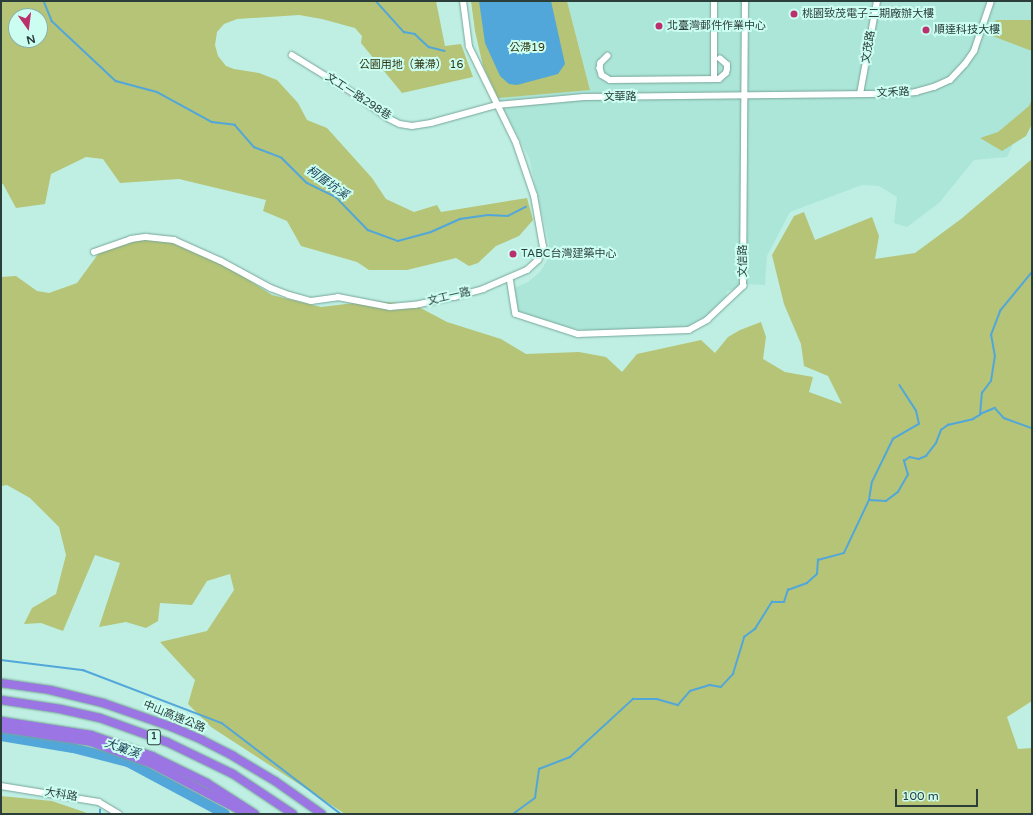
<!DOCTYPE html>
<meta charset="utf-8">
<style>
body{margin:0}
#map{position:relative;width:1033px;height:815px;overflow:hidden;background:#bfefe3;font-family:"Varela Round","Noto Sans TC",sans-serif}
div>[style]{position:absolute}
.built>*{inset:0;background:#ace6d8}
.green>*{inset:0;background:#b5c476}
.water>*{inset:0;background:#52a7da}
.stream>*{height:1.5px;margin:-0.75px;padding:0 0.75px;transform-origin:0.75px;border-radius:0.75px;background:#52a7da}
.river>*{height:10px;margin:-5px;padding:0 5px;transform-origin:5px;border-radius:5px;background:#52a7da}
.roads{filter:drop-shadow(0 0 1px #77a599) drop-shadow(0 0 1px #77a599)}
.minor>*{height:5.5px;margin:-2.75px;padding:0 2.75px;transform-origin:2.75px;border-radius:2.75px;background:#fff}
.highway>*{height:8px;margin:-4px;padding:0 4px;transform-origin:4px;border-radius:4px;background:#9c75e4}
.dots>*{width:11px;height:11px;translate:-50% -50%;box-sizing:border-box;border:2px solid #ccfdf1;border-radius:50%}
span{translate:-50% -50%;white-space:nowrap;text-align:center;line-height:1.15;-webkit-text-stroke:4px #ccfdf1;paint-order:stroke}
.shield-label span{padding:1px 3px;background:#ccfdf1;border:1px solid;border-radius:3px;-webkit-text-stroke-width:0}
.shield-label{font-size:10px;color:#2b3e3a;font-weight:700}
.poi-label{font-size:11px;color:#2b3e3a}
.left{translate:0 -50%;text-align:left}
.street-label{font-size:11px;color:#2b3e3a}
.park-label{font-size:11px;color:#2f3611}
.water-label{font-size:12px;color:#183c52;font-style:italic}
.frame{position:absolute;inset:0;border:2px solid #2b3e3a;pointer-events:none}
.north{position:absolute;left:8px;top:8px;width:40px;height:40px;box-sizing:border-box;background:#ccfdf1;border:1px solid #8cb1a8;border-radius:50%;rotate:166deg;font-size:11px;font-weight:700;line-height:16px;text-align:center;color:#2b3e3a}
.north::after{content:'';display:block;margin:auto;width:14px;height:18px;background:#b9306d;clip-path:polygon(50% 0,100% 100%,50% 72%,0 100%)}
.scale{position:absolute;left:895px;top:789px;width:83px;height:18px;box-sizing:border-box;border:2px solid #2b3e3a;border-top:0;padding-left:5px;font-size:12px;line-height:14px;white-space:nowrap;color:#2b3e3a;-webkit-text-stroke:3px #ccfdf1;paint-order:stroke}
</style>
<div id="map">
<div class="built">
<div style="clip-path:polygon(567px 1px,1032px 1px,1032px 126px,1020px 129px,1007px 157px,974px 160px,939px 203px,907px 227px,894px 223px,897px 197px,879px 186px,862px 185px,790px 212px,767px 256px,765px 285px,743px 284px,738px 288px,727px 291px,726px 296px,701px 322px,694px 326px,601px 332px,572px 328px,517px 314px,514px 288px,528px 282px,540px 272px,548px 259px,549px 244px,529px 158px,498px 98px,590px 89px)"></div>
</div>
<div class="green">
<div style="clip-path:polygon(evenodd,1px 1px,436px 1px,445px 46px,461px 44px,473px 77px,402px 93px,361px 43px,362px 36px,355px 28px,322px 19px,299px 15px,237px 19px,224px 24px,217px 32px,215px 45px,218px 56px,226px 66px,234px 69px,259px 73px,277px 80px,298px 103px,307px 120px,327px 128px,372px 178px,386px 199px,414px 212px,437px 205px,441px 212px,527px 198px,533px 220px,519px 236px,496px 246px,478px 263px,469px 266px,456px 258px,407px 270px,369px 270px,357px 262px,301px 246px,287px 221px,263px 211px,266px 200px,179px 179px,120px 183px,103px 159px,86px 157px,51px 174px,45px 204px,16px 208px,3px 184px,1px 184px,1px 1px,16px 16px,40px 16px,40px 40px,16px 40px,16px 16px)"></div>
<div style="clip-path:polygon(471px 1px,567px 1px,590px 90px,498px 98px,483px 66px,475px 31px)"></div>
<div style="clip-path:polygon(996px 20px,1032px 20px,1032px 51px,990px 35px)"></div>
<div style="clip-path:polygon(1032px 99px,1032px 124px,1026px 136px,1002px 151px,980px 138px,998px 132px,1029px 106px)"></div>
<div style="clip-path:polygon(1032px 159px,1032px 701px,1007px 717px,1018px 749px,1032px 748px,1032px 814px,345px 814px,211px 727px,188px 704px,195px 680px,160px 642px,207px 631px,234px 590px,230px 574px,207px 581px,192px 605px,160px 603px,158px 621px,146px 628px,126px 622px,99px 627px,120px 563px,95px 555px,63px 631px,41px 623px,24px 624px,32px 608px,56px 594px,66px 555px,59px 527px,30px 498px,7px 485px,1px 486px,1px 277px,16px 276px,37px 291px,49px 293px,77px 283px,99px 253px,131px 240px,169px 239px,236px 272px,272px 295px,321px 307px,371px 301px,413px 304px,447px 322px,501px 339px,526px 354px,579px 352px,606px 357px,622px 372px,637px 354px,701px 340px,715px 353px,728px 337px,740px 330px,761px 322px,766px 337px,763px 359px,785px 372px,813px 377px,809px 392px,842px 404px,828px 376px,804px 366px,801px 344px,784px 304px,772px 255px,794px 216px,804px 212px,815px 240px,872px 217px,879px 236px,875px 259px,915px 253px,961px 219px)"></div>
<div style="clip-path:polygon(1px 796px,52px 801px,90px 814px,1px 814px)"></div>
</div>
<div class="water">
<div style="clip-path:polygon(479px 1px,551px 1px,565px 64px,558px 74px,517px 85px,509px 84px,500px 76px,485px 43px)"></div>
</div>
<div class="stream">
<div style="left:44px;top:1px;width:22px;rotate:68deg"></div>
<div style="left:52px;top:21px;width:88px;rotate:43.2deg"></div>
<div style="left:116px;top:81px;width:42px;rotate:15deg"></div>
<div style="left:157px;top:92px;width:63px;rotate:28.6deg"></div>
<div style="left:212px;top:122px;width:23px;rotate:7deg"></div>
<div style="left:235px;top:125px;width:29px;rotate:49deg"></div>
<div style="left:254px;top:147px;width:30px;rotate:21deg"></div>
<div style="left:282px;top:158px;width:35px;rotate:45deg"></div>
<div style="left:307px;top:183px;width:32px;rotate:26deg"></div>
<div style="left:336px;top:197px;width:46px;rotate:45.9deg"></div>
<div style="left:368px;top:230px;width:32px;rotate:20deg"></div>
<div style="left:398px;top:241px;width:34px;rotate:-15deg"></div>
<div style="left:431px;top:232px;width:32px;rotate:-24deg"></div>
<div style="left:460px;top:219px;width:28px;rotate:-8deg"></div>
<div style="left:488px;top:215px;width:20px;rotate:3deg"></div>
<div style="left:508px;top:216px;width:20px;rotate:-27deg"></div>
<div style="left:376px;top:1px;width:42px;rotate:47.9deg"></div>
<div style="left:404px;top:32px;width:11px;rotate:10deg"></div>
<div style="left:415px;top:34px;width:19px;rotate:43deg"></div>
<div style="left:429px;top:47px;width:16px;rotate:14deg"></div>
<div style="left:980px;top:414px;width:16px;rotate:-22deg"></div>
<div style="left:995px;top:408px;width:13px;rotate:48deg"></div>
<div style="left:1004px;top:418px;width:30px;rotate:20deg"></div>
<div style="left:869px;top:500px;width:18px;rotate:-81deg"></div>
<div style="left:872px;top:482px;width:48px;rotate:-64deg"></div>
<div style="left:893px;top:439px;width:30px;rotate:-30deg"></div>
<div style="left:919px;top:424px;width:13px;rotate:-103deg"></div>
<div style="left:916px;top:411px;width:30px;rotate:-123deg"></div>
<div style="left:1px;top:660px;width:83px;rotate:7deg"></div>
<div style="left:83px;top:670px;width:149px;rotate:20.9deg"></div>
<div style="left:222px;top:723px;width:150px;rotate:37.4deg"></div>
<div style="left:100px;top:814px;width:4px;rotate:-90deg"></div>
<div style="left:513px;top:814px;width:27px;rotate:-36deg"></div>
<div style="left:535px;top:798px;width:29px;rotate:-82deg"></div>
<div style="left:539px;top:769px;width:33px;rotate:-21deg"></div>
<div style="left:570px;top:757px;width:86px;rotate:-42.6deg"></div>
<div style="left:633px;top:699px;width:24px"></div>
<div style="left:657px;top:699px;width:22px;rotate:16deg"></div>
<div style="left:678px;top:705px;width:18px;rotate:-49deg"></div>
<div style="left:690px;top:691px;width:21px;rotate:-17deg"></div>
<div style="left:710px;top:685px;width:11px;rotate:10deg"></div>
<div style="left:721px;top:687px;width:18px;rotate:-47deg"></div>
<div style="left:733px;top:674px;width:39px;rotate:-73deg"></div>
<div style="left:744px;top:637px;width:14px;rotate:-36deg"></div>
<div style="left:755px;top:629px;width:32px;rotate:-58deg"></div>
<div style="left:772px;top:602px;width:12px"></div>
<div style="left:784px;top:602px;width:13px;rotate:-72deg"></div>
<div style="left:788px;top:590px;width:20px;rotate:-20deg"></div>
<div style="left:807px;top:583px;width:13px;rotate:-42deg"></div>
<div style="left:817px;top:574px;width:14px;rotate:-86deg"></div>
<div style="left:818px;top:560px;width:27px;rotate:-15deg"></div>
<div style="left:844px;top:553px;width:59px;rotate:-64.7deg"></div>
<div style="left:869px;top:500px;width:17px;rotate:3deg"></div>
<div style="left:886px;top:501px;width:15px;rotate:-37deg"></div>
<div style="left:898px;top:492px;width:20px;rotate:-60deg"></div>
<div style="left:908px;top:475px;width:15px;rotate:-106deg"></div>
<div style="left:904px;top:461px;width:7px;rotate:-34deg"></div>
<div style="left:910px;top:457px;width:9px;rotate:13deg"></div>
<div style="left:919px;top:459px;width:8px;rotate:-23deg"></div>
<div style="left:926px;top:456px;width:16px;rotate:-52deg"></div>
<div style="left:936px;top:443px;width:14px;rotate:-69deg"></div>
<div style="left:941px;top:430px;width:9px;rotate:-36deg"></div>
<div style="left:948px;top:425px;width:26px;rotate:-13deg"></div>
<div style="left:973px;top:419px;width:8px;rotate:-30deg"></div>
<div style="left:980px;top:415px;width:22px;rotate:-85deg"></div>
<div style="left:982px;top:393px;width:15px;rotate:-53deg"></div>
<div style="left:991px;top:381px;width:24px;rotate:-81deg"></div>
<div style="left:995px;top:357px;width:22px;rotate:-100deg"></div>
<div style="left:991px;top:335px;width:26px;rotate:-69deg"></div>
<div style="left:1000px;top:311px;width:50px;rotate:-50.6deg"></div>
</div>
<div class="river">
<div style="left:1px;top:736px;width:73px;rotate:9.5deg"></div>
<div style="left:73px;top:748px;width:57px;rotate:14.3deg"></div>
<div style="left:128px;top:762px;width:110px;rotate:28.2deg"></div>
</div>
<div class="roads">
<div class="minor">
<div style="left:292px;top:55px;width:70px;rotate:31.7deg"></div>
<div style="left:352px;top:92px;width:44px;rotate:35.8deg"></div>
<div style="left:388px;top:118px;width:13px;rotate:27deg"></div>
<div style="left:400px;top:124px;width:12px;rotate:9deg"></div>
<div style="left:412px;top:126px;width:19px;rotate:-9deg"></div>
<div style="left:431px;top:123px;width:68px;rotate:-15.3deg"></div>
<div style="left:497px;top:105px;width:87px;rotate:-5.3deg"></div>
<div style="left:584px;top:97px;width:311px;rotate:-0.6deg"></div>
<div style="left:895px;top:94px;width:21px;rotate:-5deg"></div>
<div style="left:916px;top:92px;width:19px;rotate:-16deg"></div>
<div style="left:934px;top:87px;width:17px;rotate:-24deg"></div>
<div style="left:950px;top:80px;width:22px;rotate:-47deg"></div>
<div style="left:965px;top:64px;width:16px;rotate:-55deg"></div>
<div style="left:974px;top:51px;width:53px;rotate:-71.2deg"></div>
<div style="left:608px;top:56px;width:10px;rotate:135deg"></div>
<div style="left:601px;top:63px;width:5px;rotate:101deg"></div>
<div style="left:600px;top:68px;width:7px;rotate:74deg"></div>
<div style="left:602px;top:75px;width:9px;rotate:32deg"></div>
<div style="left:610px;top:80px;width:109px;rotate:-0.5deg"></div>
<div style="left:719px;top:79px;width:9px;rotate:-41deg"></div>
<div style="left:726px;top:73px;width:4px;rotate:-76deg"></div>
<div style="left:727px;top:69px;width:4px;rotate:-90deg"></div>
<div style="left:727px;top:65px;width:9px;rotate:-139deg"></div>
<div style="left:714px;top:79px;width:78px;rotate:-90deg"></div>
<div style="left:860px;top:94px;width:95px;rotate:-79.6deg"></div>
<div style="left:94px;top:252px;width:39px;rotate:-19deg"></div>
<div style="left:131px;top:239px;width:15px;rotate:-8deg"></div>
<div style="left:146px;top:237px;width:28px;rotate:6deg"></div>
<div style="left:174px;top:240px;width:51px;rotate:24.1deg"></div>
<div style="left:221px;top:261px;width:57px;rotate:28.4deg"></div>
<div style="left:271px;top:288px;width:19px;rotate:21deg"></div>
<div style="left:289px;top:295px;width:23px;rotate:15deg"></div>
<div style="left:311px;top:301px;width:27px;rotate:-8deg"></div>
<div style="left:338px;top:297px;width:53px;rotate:10.9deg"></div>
<div style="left:390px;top:307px;width:25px;rotate:-5deg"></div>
<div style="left:415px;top:305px;width:40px;rotate:-12deg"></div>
<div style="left:454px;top:297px;width:30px;rotate:-15deg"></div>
<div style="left:483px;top:289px;width:48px;rotate:-23.4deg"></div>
<div style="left:527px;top:270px;width:15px;rotate:-42deg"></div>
<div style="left:538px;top:260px;width:14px;rotate:-69deg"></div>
<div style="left:543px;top:247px;width:52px;rotate:-100deg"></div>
<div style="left:534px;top:196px;width:56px;rotate:-108.8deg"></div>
<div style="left:516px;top:143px;width:107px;rotate:-116.1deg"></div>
<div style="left:469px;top:47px;width:46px;rotate:-97.4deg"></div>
<div style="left:510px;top:278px;width:36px;rotate:81deg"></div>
<div style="left:516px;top:314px;width:65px;rotate:17.9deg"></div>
<div style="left:578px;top:334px;width:111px;rotate:-2.1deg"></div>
<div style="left:689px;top:330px;width:21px;rotate:-29deg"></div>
<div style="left:707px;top:320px;width:50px;rotate:-43.4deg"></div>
<div style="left:743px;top:286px;width:285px;rotate:-89.6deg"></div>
<div style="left:1px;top:786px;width:99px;rotate:9.3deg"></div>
<div style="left:99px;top:802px;width:23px;rotate:31deg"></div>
</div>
<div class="highway">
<div style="left:1px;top:683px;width:49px;rotate:8.1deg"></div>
<div style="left:50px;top:690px;width:55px;rotate:13.8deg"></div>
<div style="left:103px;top:703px;width:73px;rotate:19.2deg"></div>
<div style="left:172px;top:727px;width:33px;rotate:23deg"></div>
<div style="left:202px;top:740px;width:35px;rotate:27deg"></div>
<div style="left:233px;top:756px;width:49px;rotate:30.8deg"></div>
<div style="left:275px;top:781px;width:57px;rotate:35.1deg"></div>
<div style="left:1px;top:700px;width:60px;rotate:8.7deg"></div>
<div style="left:60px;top:709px;width:41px;rotate:12.7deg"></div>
<div style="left:100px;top:718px;width:71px;rotate:19.7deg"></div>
<div style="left:167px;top:742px;width:73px;rotate:25.9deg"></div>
<div style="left:233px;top:774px;width:72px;rotate:33.7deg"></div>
<div style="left:1px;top:721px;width:91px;rotate:8.8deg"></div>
<div style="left:91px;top:735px;width:65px;rotate:19deg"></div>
<div style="left:152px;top:756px;width:61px;rotate:26.1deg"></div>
<div style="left:207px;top:783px;width:57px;rotate:32.9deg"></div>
<div style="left:1px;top:728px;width:91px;rotate:8.8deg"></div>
<div style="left:91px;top:742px;width:63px;rotate:19.6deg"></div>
<div style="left:150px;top:763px;width:103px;rotate:27.8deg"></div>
</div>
</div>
<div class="dots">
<div style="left:794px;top:14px;background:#b9306d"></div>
<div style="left:659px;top:26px;background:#b9306d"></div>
<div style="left:926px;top:30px;background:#b9306d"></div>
<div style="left:513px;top:254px;background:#b9306d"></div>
</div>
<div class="shield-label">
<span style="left:154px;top:737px">1</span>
</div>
<div class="poi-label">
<span class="left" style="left:802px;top:14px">桃園致茂電子二期廠辦大樓</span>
<span class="left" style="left:667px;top:26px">北臺灣郵件作業中心</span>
<span class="left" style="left:934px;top:30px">順達科技大樓</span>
<span class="left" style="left:521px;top:254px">TABC台灣建築中心</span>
</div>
<div class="street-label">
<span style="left:869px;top:47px;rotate:-80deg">文茂路</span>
<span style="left:893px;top:93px;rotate:-3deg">文禾路</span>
<span style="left:358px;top:97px;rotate:33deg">文工一路298巷</span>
<span style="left:620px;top:97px">文華路</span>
<span style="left:743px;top:261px;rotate:-90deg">文信路</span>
<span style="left:449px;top:297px;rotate:-13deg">文工一路</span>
<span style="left:174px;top:717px;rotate:22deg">中山高速公路</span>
<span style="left:61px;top:795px;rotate:10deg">大科路</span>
</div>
<div class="park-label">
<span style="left:527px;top:48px">公滯19</span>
<span style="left:411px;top:65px">公園用地（兼滯） 16</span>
</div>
<div class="water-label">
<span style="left:327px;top:183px;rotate:35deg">柯厝坑溪</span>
<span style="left:122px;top:749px;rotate:19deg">大窠溪</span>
</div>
<div class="frame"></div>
<div class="north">N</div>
<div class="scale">100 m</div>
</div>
